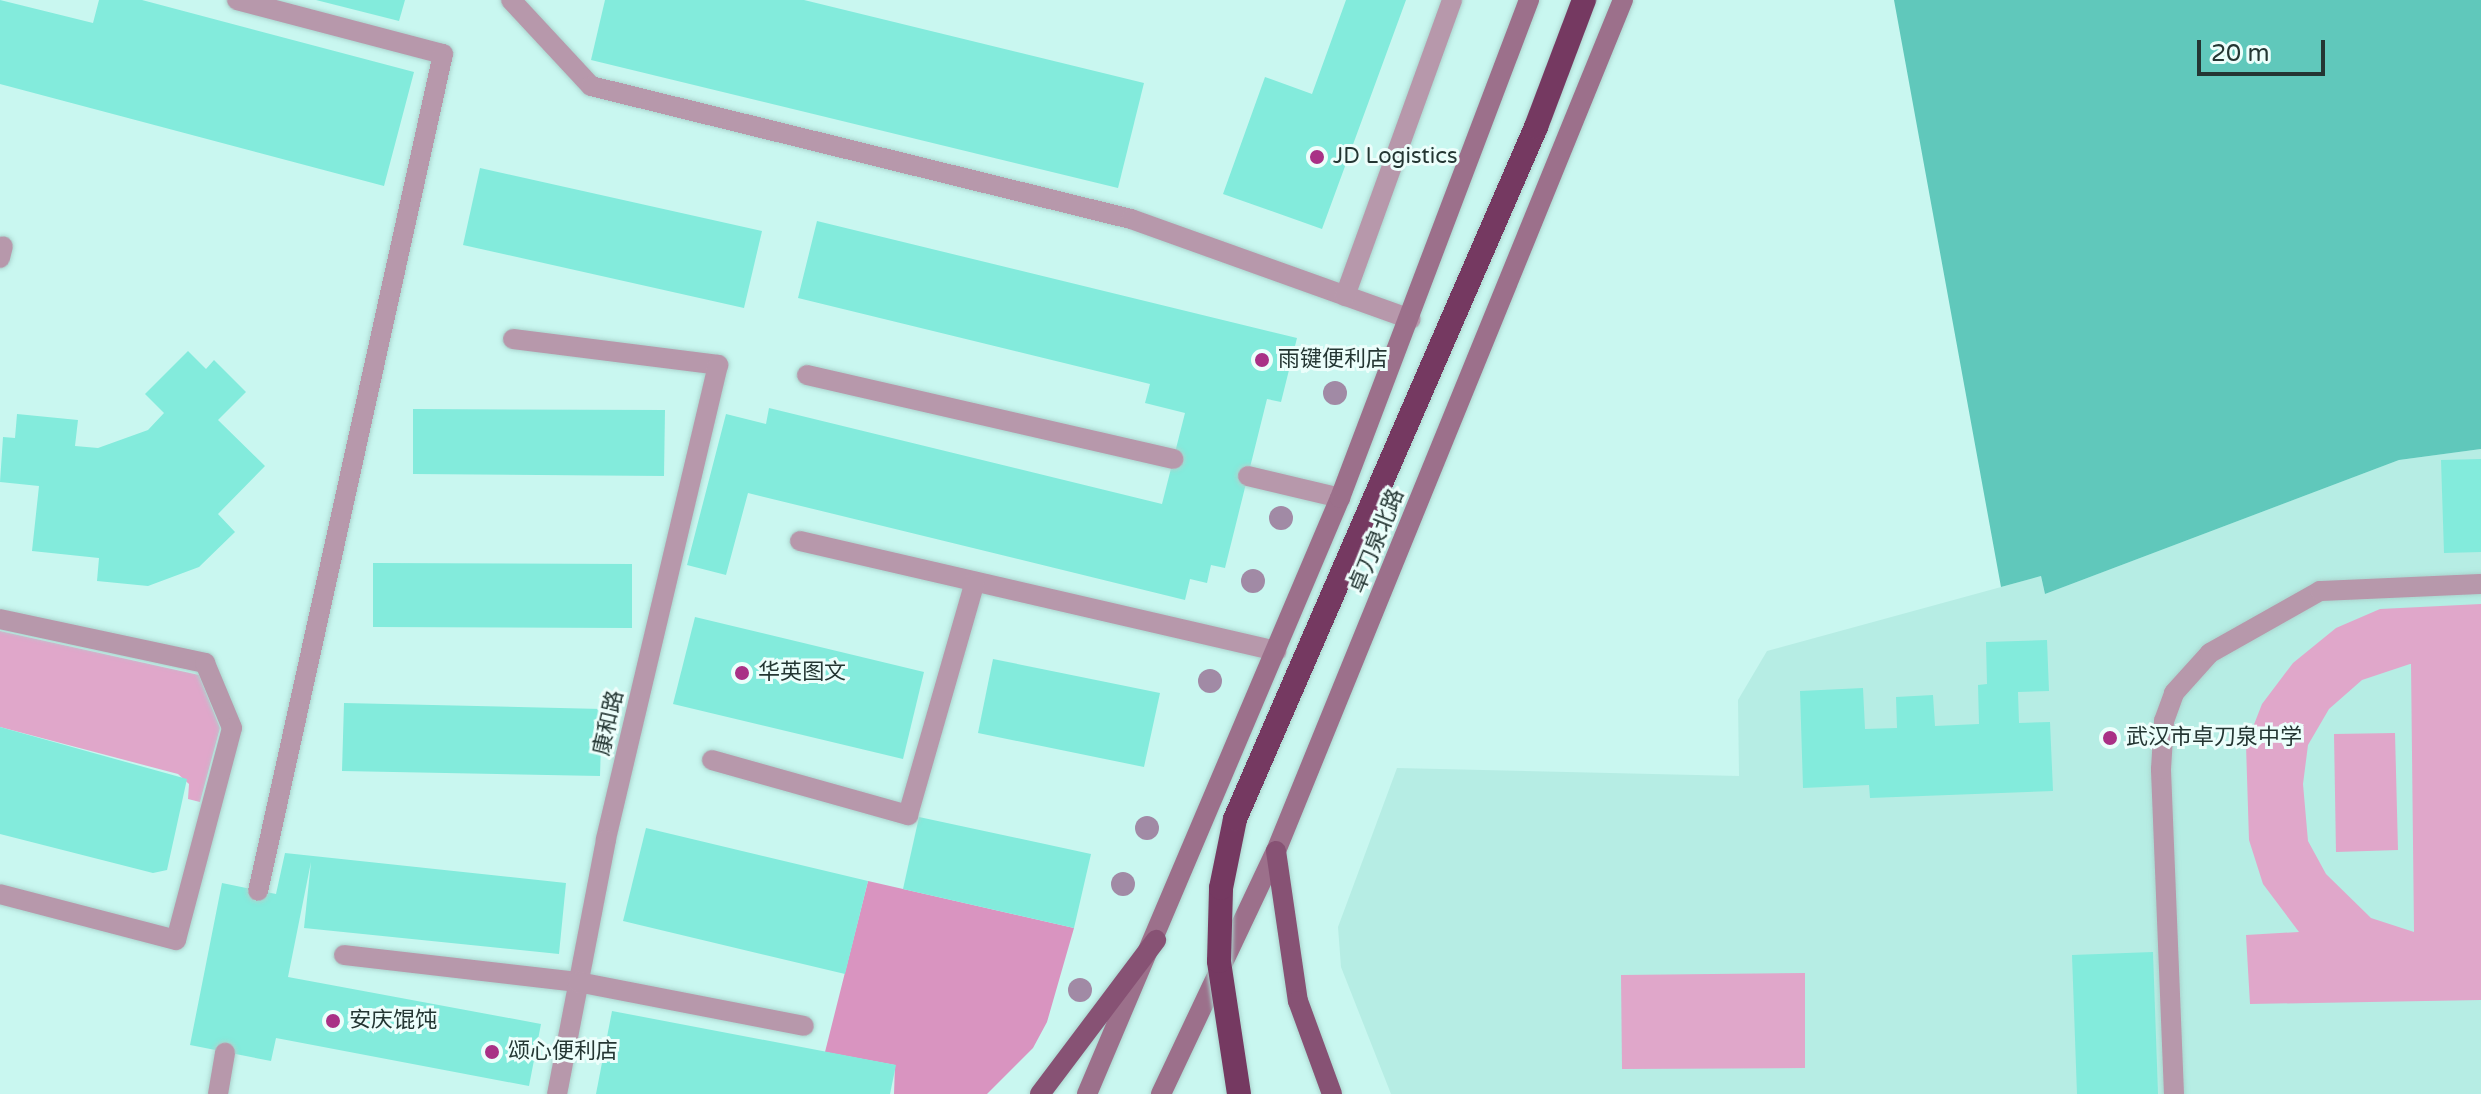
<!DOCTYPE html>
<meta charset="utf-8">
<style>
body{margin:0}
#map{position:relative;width:2481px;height:1094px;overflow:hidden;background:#c9f7f0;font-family:"Varela Round","Noto Sans SC",sans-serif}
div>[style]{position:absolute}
.built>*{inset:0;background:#b6ede4}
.green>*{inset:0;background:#e0a7ca}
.forest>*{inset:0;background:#d994c0}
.water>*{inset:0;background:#60c8bb}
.building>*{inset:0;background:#83ebdc}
.roads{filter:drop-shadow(0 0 2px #abd4ce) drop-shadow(0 0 2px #abd4ce)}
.lane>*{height:20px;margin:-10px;padding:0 10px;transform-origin:10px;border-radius:10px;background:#b798ab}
.secondary>*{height:20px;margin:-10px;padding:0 10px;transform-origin:10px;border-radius:10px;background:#9c708b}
.primary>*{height:20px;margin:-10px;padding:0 10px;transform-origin:10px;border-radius:10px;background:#875274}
.bridges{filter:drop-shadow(0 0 2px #abd4ce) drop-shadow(0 0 2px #abd4ce)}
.highway-bridge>*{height:24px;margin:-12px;padding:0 12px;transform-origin:12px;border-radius:12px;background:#753961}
.trees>*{width:24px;height:24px;margin:-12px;border-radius:50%;background:#a18aa5}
.dots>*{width:22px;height:22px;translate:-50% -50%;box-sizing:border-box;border:4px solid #ecfefb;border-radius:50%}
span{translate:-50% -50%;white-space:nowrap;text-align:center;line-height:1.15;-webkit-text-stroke:6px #ecfefb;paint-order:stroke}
.poi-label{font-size:22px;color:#243633}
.left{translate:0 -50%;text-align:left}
.street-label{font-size:22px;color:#243633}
.scale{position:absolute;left:2197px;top:40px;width:128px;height:36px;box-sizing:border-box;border:4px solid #243633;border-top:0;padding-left:10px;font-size:24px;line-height:28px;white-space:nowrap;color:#243633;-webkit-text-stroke:6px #ecfefb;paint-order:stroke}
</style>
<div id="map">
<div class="built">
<div style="clip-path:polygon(2481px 449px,2481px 1094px,1391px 1094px,1341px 967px,1338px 927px,1397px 768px,1739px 776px,1738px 700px,1767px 651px,2041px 576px,2045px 594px,2399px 460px)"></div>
</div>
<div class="green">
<div style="clip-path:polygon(evenodd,2481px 604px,2481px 1000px,2250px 1004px,2246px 935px,2299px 932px,2263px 884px,2249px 840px,2246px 745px,2262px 704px,2293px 663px,2336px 628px,2380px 609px,2481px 604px,2410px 664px,2411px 664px,2414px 932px,2371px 918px,2326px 874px,2308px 841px,2303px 784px,2308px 745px,2329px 709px,2362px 680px,2410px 664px)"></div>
<div style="clip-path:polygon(0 631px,199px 675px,220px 728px,200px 802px,188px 799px,189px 784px,178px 774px,0 727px)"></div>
<div style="clip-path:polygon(2395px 733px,2398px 850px,2336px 852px,2334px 734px)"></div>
<div style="clip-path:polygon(1805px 973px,1805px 1068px,1622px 1069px,1621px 975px)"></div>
</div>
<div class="forest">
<div style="clip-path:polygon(868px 881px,1074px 928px,1047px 1022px,1033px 1048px,987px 1094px,894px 1094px,895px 1065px,825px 1052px)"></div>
</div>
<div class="water">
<div style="clip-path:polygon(1894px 0,2481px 0,2481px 449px,2399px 460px,2045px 594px,2041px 576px,2001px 587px)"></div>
</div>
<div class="building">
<div style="clip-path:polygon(0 0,93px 23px,99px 0,142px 0,414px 72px,384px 186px,0 84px)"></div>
<div style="clip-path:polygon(316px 0,405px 0,399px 21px)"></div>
<div style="clip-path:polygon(605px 0,804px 0,1144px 83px,1118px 188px,591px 60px)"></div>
<div style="clip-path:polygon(1346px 0,1406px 0,1322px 229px,1223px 194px,1265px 77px,1312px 94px)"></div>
<div style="clip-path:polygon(480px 168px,762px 231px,744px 308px,463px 245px)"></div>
<div style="clip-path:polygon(817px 221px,1297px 338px,1281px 402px,1267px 399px,1225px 568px,1211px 565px,1207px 583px,1190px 579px,1185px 600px,748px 493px,726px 575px,687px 565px,726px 414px,766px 424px,769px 408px,1162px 504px,1185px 413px,1145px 403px,1150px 384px,798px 298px)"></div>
<div style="clip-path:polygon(188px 351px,206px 369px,214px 360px,246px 392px,218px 420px,265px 466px,218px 514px,235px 532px,199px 567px,148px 586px,97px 581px,99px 558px,32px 551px,39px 486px,0 482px,3px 437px,15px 438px,17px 414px,78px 420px,75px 446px,98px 448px,148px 430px,164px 413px,145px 394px)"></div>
<div style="clip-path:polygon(413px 409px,665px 410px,664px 476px,413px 474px)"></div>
<div style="clip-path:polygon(2481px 459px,2481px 552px,2444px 553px,2441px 460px)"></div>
<div style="clip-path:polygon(373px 563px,632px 564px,632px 628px,373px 627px)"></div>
<div style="clip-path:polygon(695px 617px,924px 672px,903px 759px,673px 704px)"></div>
<div style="clip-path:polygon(2047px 640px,2049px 691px,2018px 692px,2019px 723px,2050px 722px,2053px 791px,1870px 798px,1869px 785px,1803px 788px,1800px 691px,1863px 688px,1865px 729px,1897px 728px,1896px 697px,1933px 695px,1935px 726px,1979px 724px,1978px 685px,1987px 684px,1986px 642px)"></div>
<div style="clip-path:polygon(993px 659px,1160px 693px,1144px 767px,978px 733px)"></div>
<div style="clip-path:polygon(344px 703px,602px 709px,600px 776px,342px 771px)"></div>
<div style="clip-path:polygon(0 727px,187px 779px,167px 870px,153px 873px,0 834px)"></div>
<div style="clip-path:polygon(919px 817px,1091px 854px,1074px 928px,903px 889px)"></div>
<div style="clip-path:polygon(646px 828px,868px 881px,845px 974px,623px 921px)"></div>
<div style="clip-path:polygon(285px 853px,566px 883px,559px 954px,304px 928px,311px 862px,288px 977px,541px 1024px,529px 1086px,276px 1038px,271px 1061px,190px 1045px,222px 883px,276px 894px)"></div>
<div style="clip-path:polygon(2153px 952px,2158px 1094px,2077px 1094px,2072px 955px)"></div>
<div style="clip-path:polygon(612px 1011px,896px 1065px,890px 1094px,596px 1094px)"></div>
</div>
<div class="roads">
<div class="lane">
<div style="left:237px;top:0;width:213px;rotate:14.7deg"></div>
<div style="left:443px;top:54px;width:857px;rotate:102.46deg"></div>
<div style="left:511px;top:0;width:117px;rotate:47.1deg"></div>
<div style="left:591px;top:86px;width:556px;rotate:13.84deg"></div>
<div style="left:1131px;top:219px;width:297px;rotate:19.7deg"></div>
<div style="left:0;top:258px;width:12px;rotate:-76deg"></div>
<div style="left:1345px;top:296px;width:315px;rotate:-70.1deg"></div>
<div style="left:513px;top:339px;width:207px;rotate:7.2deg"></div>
<div style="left:718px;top:365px;width:488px;rotate:103.3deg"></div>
<div style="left:606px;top:840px;width:259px;rotate:100.9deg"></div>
<div style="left:807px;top:375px;width:376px;rotate:12.9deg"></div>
<div style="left:1248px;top:476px;width:95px;rotate:13.4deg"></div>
<div style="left:800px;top:541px;width:489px;rotate:13deg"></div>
<div style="left:0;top:619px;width:210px;rotate:12.1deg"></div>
<div style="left:205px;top:663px;width:70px;rotate:67.4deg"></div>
<div style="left:232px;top:728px;width:219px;rotate:104.8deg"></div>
<div style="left:176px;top:940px;width:182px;rotate:-165.4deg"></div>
<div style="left:712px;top:760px;width:204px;rotate:15.7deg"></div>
<div style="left:908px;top:815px;width:242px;rotate:-74deg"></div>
<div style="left:344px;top:955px;width:236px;rotate:6.6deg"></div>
<div style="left:578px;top:982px;width:230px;rotate:11deg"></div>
<div style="left:218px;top:1094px;width:42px;rotate:-80.3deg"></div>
<div style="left:2174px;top:1094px;width:325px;rotate:-92.3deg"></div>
<div style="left:2161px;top:769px;width:48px;rotate:-86.4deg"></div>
<div style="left:2164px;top:721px;width:30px;rotate:-70deg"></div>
<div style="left:2174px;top:693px;width:54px;rotate:-48deg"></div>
<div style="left:2210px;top:653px;width:126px;rotate:-29.4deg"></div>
<div style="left:2320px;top:591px;width:161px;rotate:-2.5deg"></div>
</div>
<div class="secondary">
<div style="left:1087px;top:1094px;width:647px;rotate:-67deg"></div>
<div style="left:1340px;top:498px;width:533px;rotate:-69.22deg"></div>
<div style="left:1161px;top:1094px;width:269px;rotate:-64.7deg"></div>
<div style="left:1276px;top:851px;width:919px;rotate:-67.82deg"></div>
</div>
<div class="primary">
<div style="left:1276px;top:851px;width:152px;rotate:81.7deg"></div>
<div style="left:1298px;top:1001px;width:99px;rotate:69.9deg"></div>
<div style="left:1040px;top:1094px;width:193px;rotate:-53deg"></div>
</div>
</div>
<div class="bridges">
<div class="highway-bridge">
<div style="left:1239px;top:1094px;width:134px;rotate:-98.6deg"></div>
<div style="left:1219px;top:961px;width:73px;rotate:-88.4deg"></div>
<div style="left:1221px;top:888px;width:70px;rotate:-78.5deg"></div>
<div style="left:1235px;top:819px;width:755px;rotate:-66.49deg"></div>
<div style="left:1536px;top:127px;width:136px;rotate:-69.3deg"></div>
</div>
</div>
<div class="trees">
<div style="left:1335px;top:393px"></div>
<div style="left:1281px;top:518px"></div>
<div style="left:1253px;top:581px"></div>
<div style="left:1210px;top:681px"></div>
<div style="left:1147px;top:828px"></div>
<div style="left:1123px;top:884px"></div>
<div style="left:1080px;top:990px"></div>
</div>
<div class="dots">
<div style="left:1317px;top:157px;background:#a93186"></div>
<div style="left:1262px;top:360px;background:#a93186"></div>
<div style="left:742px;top:673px;background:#a93186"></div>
<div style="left:2110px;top:738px;background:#a93186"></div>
<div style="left:333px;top:1021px;background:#a93186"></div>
<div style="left:492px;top:1052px;background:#a93186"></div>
</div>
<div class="poi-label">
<span class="left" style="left:1333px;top:157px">JD Logistics</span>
<span class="left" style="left:1278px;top:360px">雨键便利店</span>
<span class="left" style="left:758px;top:673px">华英图文</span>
<span class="left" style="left:2126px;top:738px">武汉市卓刀泉中学</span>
<span class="left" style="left:349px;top:1021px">安庆馄饨</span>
<span class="left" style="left:508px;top:1052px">颂心便利店</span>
</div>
<div class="street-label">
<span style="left:1377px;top:541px;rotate:-68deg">卓刀泉北路</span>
<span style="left:609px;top:723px;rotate:-77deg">康和路</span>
</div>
<div class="scale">20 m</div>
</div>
